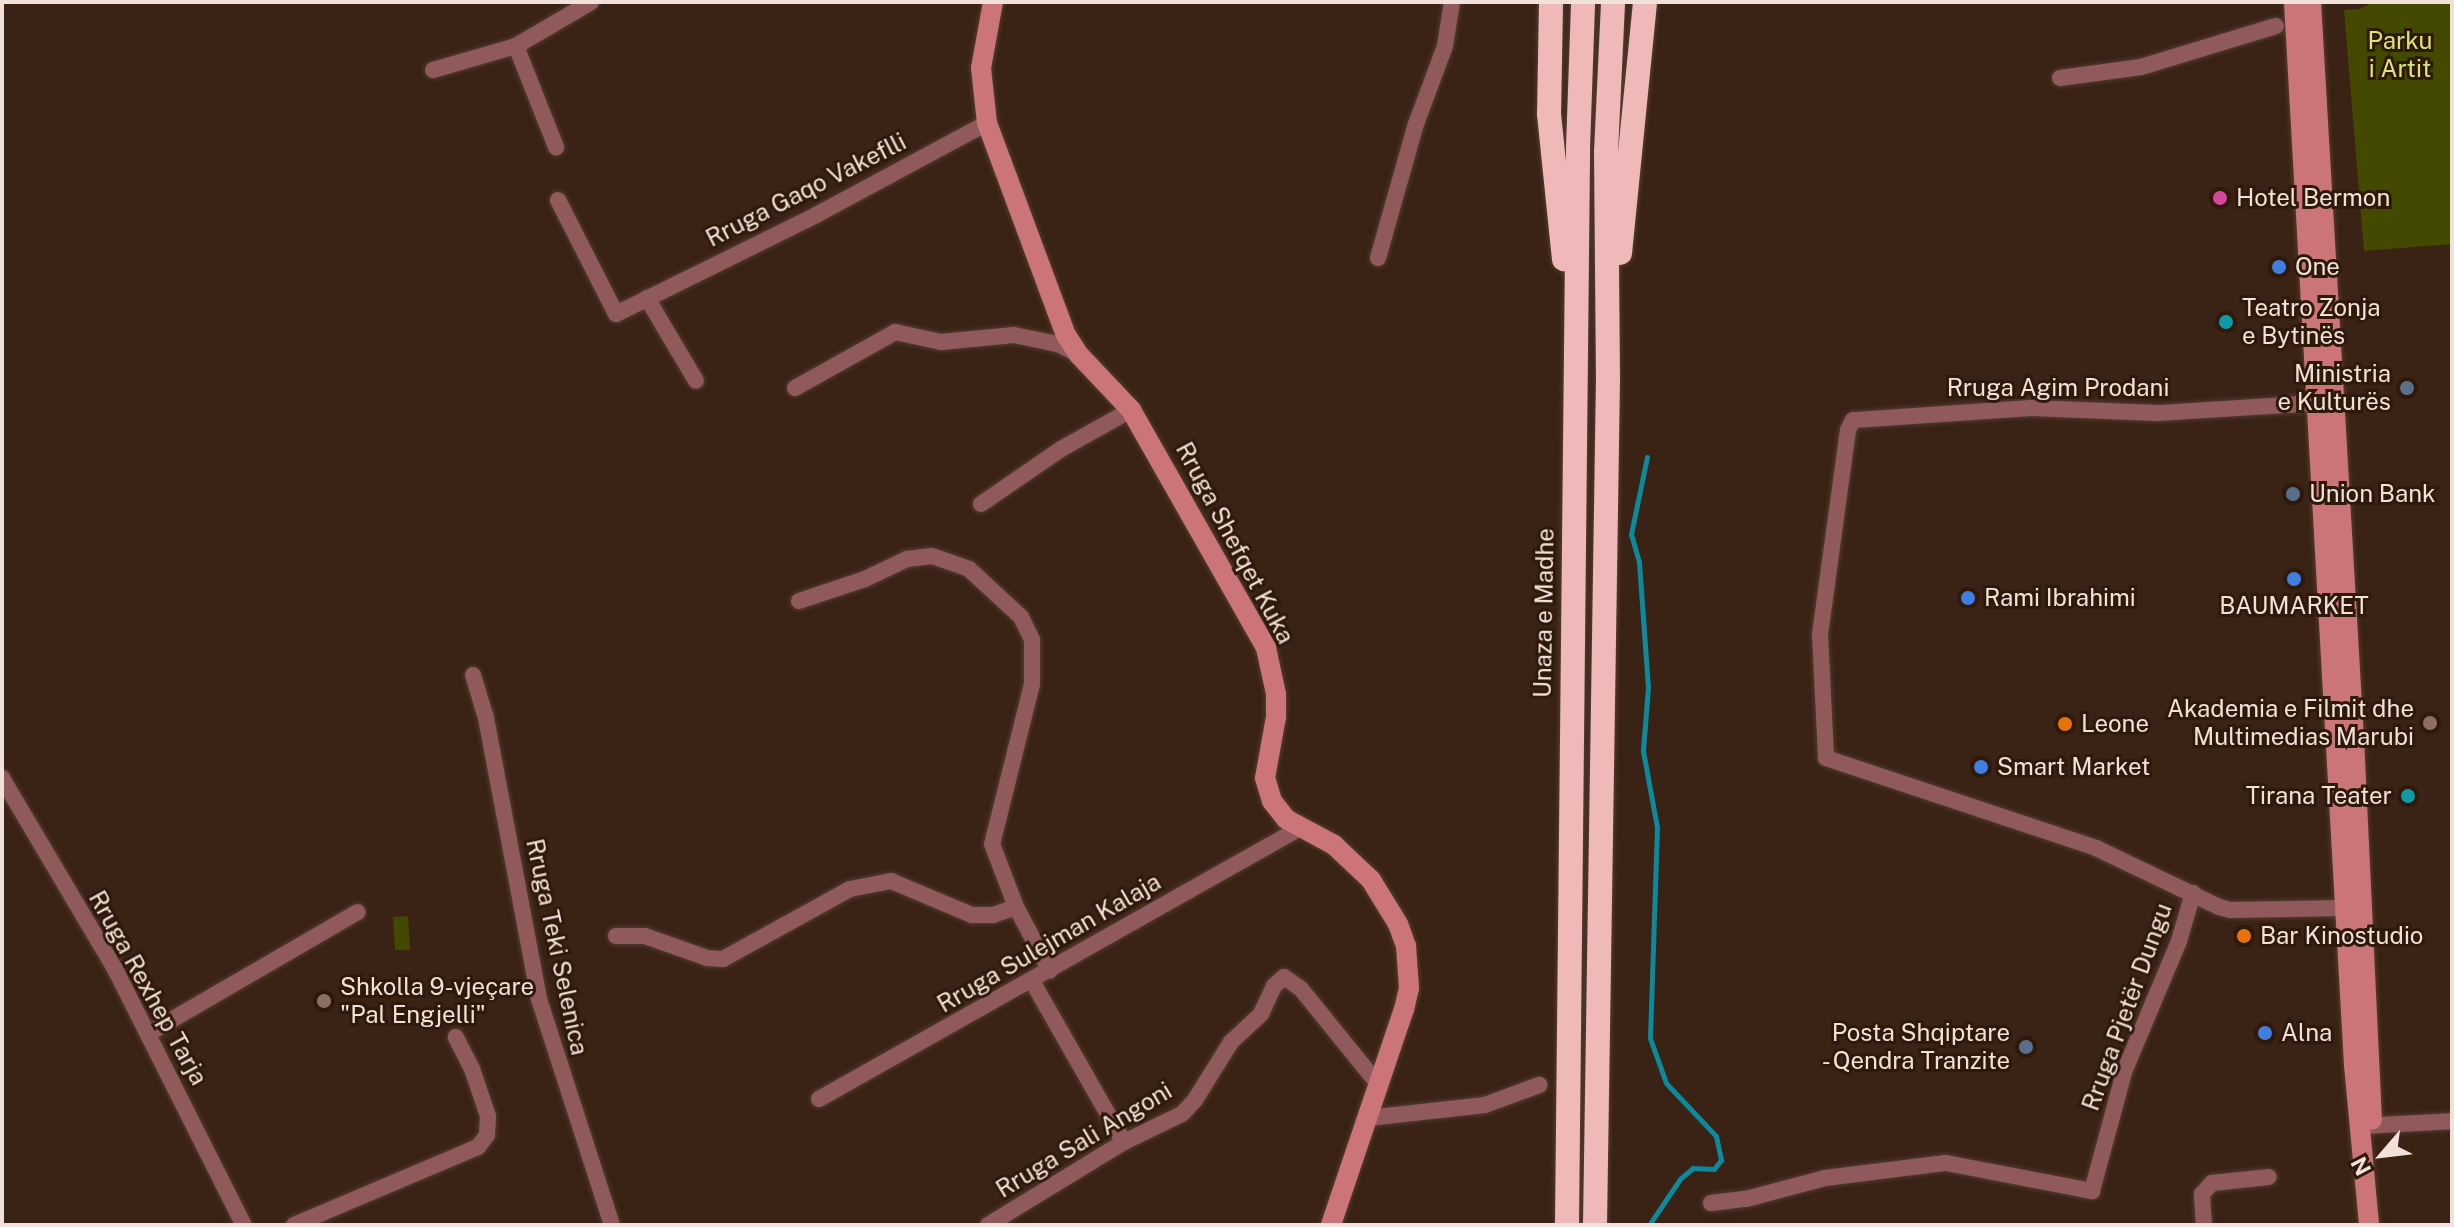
<!DOCTYPE html>
<meta charset="utf-8">
<style>
body{margin:0}
#map{position:relative;width:2454px;height:1227px;overflow:hidden;background:#3a2214;font-family:"Public Sans",sans-serif}
div>[style]{position:absolute}
.green>*{inset:0;background:#444900}
.stream>*{height:5px;margin:-2.5px;padding:0 2.5px;transform-origin:2.5px;border-radius:2.5px;background:#0d899d}
.roads{filter:drop-shadow(0 0 2px #543d2f) drop-shadow(0 0 2px #543d2f)}
.street>*{height:16px;margin:-8px;padding:0 8px;transform-origin:8px;border-radius:8px;background:#905a5d}
.secondary>*{height:20px;margin:-10px;padding:0 10px;transform-origin:10px;border-radius:10px;background:#cb7579}
.highway>*{height:24px;margin:-12px;padding:0 12px;transform-origin:12px;border-radius:12px;background:#efb9ba}
.dots>*{width:22px;height:22px;translate:-50% -50%;box-sizing:border-box;border:4px solid #2f190a;border-radius:50%}
span{translate:-50% -50%;white-space:nowrap;text-align:center;line-height:1.15;-webkit-text-stroke:6px #2f190a;paint-order:stroke}
.park-label{font-size:24px;color:#dae57d}
.street-label{font-size:24px;color:#f1e1d8}
.poi-label{font-size:24px;color:#f1e1d8}
.left{translate:0 -50%;text-align:left}
.right{translate:-100% -50%;text-align:right}
.frame{position:absolute;inset:0;border:4px solid #f1e1d8;pointer-events:none}
.north{position:absolute;left:2342px;top:1115px;width:80px;height:80px;-webkit-text-stroke:6px #2f190a;paint-order:stroke;rotate:242deg;font-size:22px;font-weight:700;line-height:32px;text-align:center;color:#f1e1d8}
.north::after{content:'';display:block;margin:auto;width:28px;height:36px;background:#f1e1d8;clip-path:polygon(50% 0,100% 100%,50% 72%,0 100%)}
</style>
<div id="map">
<div class="green">
<div style="clip-path:polygon(2373px 2px,2452px 2px,2452px 244px,2364px 251px,2344px 10px,2360px 9px)"></div>
<div style="clip-path:polygon(408px 916px,410px 950px,395px 950px,393px 917px)"></div>
</div>
<div class="stream">
<div style="left:1647px;top:457px;width:79px;rotate:101.7deg"></div>
<div style="left:1631px;top:534px;width:29px;rotate:74deg"></div>
<div style="left:1639px;top:562px;width:125px;rotate:85.9deg"></div>
<div style="left:1648px;top:687px;width:64px;rotate:94.5deg"></div>
<div style="left:1643px;top:751px;width:77px;rotate:79.6deg"></div>
<div style="left:1657px;top:827px;width:211px;rotate:91.9deg"></div>
<div style="left:1650px;top:1038px;width:48px;rotate:70.4deg"></div>
<div style="left:1666px;top:1083px;width:73px;rotate:46.7deg"></div>
<div style="left:1716px;top:1136px;width:25px;rotate:78deg"></div>
<div style="left:1721px;top:1160px;width:11px;rotate:128deg"></div>
<div style="left:1714px;top:1169px;width:21px;rotate:-177deg"></div>
<div style="left:1693px;top:1168px;width:17px;rotate:140deg"></div>
<div style="left:1680px;top:1179px;width:55px;rotate:124deg"></div>
</div>
<div class="roads">
<div class="street">
<div style="left:516px;top:46px;width:87px;rotate:-30.4deg"></div>
<div style="left:433px;top:70px;width:86px;rotate:-16.1deg"></div>
<div style="left:516px;top:46px;width:109px;rotate:68.4deg"></div>
<div style="left:2060px;top:78px;width:82px;rotate:-7.7deg"></div>
<div style="left:2141px;top:67px;width:141px;rotate:-16.9deg"></div>
<div style="left:558px;top:200px;width:128px;rotate:63deg"></div>
<div style="left:616px;top:314px;width:225px;rotate:-26.3deg"></div>
<div style="left:818px;top:214px;width:192px;rotate:-28.3deg"></div>
<div style="left:1378px;top:258px;width:139px;rotate:-74.2deg"></div>
<div style="left:1416px;top:124px;width:83px;rotate:-69.6deg"></div>
<div style="left:1445px;top:46px;width:45px;rotate:-81deg"></div>
<div style="left:647px;top:298px;width:96px;rotate:59.4deg"></div>
<div style="left:795px;top:388px;width:115px;rotate:-29.2deg"></div>
<div style="left:895px;top:332px;width:47px;rotate:12.3deg"></div>
<div style="left:941px;top:342px;width:73px;rotate:-5.5deg"></div>
<div style="left:1014px;top:335px;width:45px;rotate:11.6deg"></div>
<div style="left:1058px;top:344px;width:22px;rotate:27deg"></div>
<div style="left:2318px;top:403px;width:161px;rotate:176.4deg"></div>
<div style="left:2157px;top:413px;width:126px;rotate:-177.7deg"></div>
<div style="left:2031px;top:408px;width:178px;rotate:176.1deg"></div>
<div style="left:1853px;top:420px;width:11px;rotate:117deg"></div>
<div style="left:1848px;top:430px;width:206px;rotate:97.8deg"></div>
<div style="left:1820px;top:634px;width:124px;rotate:87.2deg"></div>
<div style="left:1826px;top:758px;width:285px;rotate:18.4deg"></div>
<div style="left:2096px;top:848px;width:136px;rotate:25.6deg"></div>
<div style="left:2219px;top:907px;width:11px;rotate:15deg"></div>
<div style="left:2230px;top:910px;width:115px;rotate:-1deg"></div>
<div style="left:981px;top:504px;width:97px;rotate:-34.5deg"></div>
<div style="left:1061px;top:449px;width:80px;rotate:-29.1deg"></div>
<div style="left:799px;top:601px;width:70px;rotate:-18.4deg"></div>
<div style="left:865px;top:579px;width:47px;rotate:-25.5deg"></div>
<div style="left:907px;top:559px;width:25px;rotate:-7deg"></div>
<div style="left:932px;top:556px;width:39px;rotate:19deg"></div>
<div style="left:969px;top:569px;width:71px;rotate:42.7deg"></div>
<div style="left:1021px;top:617px;width:25px;rotate:64deg"></div>
<div style="left:1032px;top:640px;width:44px;rotate:90deg"></div>
<div style="left:1032px;top:684px;width:165px;rotate:104deg"></div>
<div style="left:992px;top:844px;width:67px;rotate:69.1deg"></div>
<div style="left:1016px;top:907px;width:72px;rotate:62deg"></div>
<div style="left:473px;top:675px;width:45px;rotate:73.2deg"></div>
<div style="left:486px;top:718px;width:286px;rotate:79.3deg"></div>
<div style="left:539px;top:999px;width:237px;rotate:72.1deg"></div>
<div style="left:2px;top:778px;width:222px;rotate:59.4deg"></div>
<div style="left:115px;top:969px;width:287px;rotate:63.3deg"></div>
<div style="left:616px;top:936px;width:29px"></div>
<div style="left:645px;top:936px;width:66px;rotate:19.5deg"></div>
<div style="left:707px;top:958px;width:16px;rotate:4deg"></div>
<div style="left:723px;top:959px;width:145px;rotate:-28.9deg"></div>
<div style="left:850px;top:889px;width:42px;rotate:-11deg"></div>
<div style="left:891px;top:881px;width:88px;rotate:22.8deg"></div>
<div style="left:972px;top:915px;width:21px"></div>
<div style="left:993px;top:915px;width:24px;rotate:-19deg"></div>
<div style="left:1032px;top:981px;width:185px;rotate:60.3deg"></div>
<div style="left:149px;top:1033px;width:241px;rotate:-30.1deg"></div>
<div style="left:819px;top:1099px;width:554px;rotate:-29.39deg"></div>
<div style="left:1368px;top:1118px;width:118px;rotate:-6.3deg"></div>
<div style="left:1485px;top:1105px;width:58px;rotate:-20.3deg"></div>
<div style="left:2361px;top:1126px;width:91px;rotate:-3.1deg"></div>
<div style="left:1711px;top:1203px;width:35px;rotate:-7deg"></div>
<div style="left:1746px;top:1199px;width:82px;rotate:-14.9deg"></div>
<div style="left:1825px;top:1178px;width:122px;rotate:-7.1deg"></div>
<div style="left:1946px;top:1163px;width:149px;rotate:10.9deg"></div>
<div style="left:2092px;top:1191px;width:123px;rotate:-74.9deg"></div>
<div style="left:2124px;top:1072px;width:142px;rotate:-67.2deg"></div>
<div style="left:2179px;top:941px;width:50px;rotate:-73.7deg"></div>
<div style="left:294px;top:1225px;width:200px;rotate:-23deg"></div>
<div style="left:478px;top:1147px;width:15px;rotate:-53deg"></div>
<div style="left:487px;top:1135px;width:19px;rotate:-87deg"></div>
<div style="left:488px;top:1116px;width:50px;rotate:-108.8deg"></div>
<div style="left:472px;top:1069px;width:36px;rotate:-117deg"></div>
<div style="left:988px;top:1225px;width:159px;rotate:-31.4deg"></div>
<div style="left:1124px;top:1142px;width:64px;rotate:-25.8deg"></div>
<div style="left:1182px;top:1114px;width:19px;rotate:-47deg"></div>
<div style="left:1195px;top:1100px;width:68px;rotate:-58.2deg"></div>
<div style="left:1231px;top:1042px;width:41px;rotate:-43deg"></div>
<div style="left:1261px;top:1014px;width:31px;rotate:-65deg"></div>
<div style="left:1274px;top:986px;width:13px;rotate:-42deg"></div>
<div style="left:1284px;top:977px;width:21px;rotate:35deg"></div>
<div style="left:1301px;top:989px;width:122px;rotate:51deg"></div>
<div style="left:2204px;top:1225px;width:31px;rotate:-94deg"></div>
<div style="left:2202px;top:1194px;width:15px;rotate:-48deg"></div>
<div style="left:2212px;top:1183px;width:57px;rotate:-6deg"></div>
</div>
<div class="secondary">
<div style="left:993px;top:2px;width:67px;rotate:100.3deg"></div>
<div style="left:981px;top:68px;width:55px;rotate:83.8deg"></div>
<div style="left:987px;top:123px;width:226px;rotate:69.6deg"></div>
<div style="left:1066px;top:335px;width:24px;rotate:57deg"></div>
<div style="left:1079px;top:355px;width:76px;rotate:46.6deg"></div>
<div style="left:1131px;top:410px;width:274px;rotate:60.4deg"></div>
<div style="left:1266px;top:648px;width:47px;rotate:77.7deg"></div>
<div style="left:1276px;top:694px;width:23px;rotate:90deg"></div>
<div style="left:1276px;top:717px;width:62px;rotate:100.2deg"></div>
<div style="left:1265px;top:778px;width:24px;rotate:73deg"></div>
<div style="left:1272px;top:801px;width:23px;rotate:52deg"></div>
<div style="left:1286px;top:819px;width:55px;rotate:28.4deg"></div>
<div style="left:1334px;top:845px;width:51px;rotate:43.4deg"></div>
<div style="left:1371px;top:880px;width:52px;rotate:58.5deg"></div>
<div style="left:1398px;top:924px;width:23px;rotate:70deg"></div>
<div style="left:1406px;top:946px;width:42px;rotate:85.9deg"></div>
<div style="left:1409px;top:988px;width:22px;rotate:103deg"></div>
<div style="left:1404px;top:1009px;width:228px;rotate:108.7deg"></div>
<div style="left:2294px;top:2px;width:1065px;rotate:86.77deg"></div>
<div style="left:2354px;top:1065px;width:161px;rotate:84.6deg"></div>
<div style="left:2311px;top:2px;width:738px;rotate:86.66deg"></div>
<div style="left:2354px;top:739px;width:381px;rotate:87.3deg"></div>
</div>
<div class="highway">
<div style="left:1551px;top:2px;width:112px;rotate:91deg"></div>
<div style="left:1549px;top:114px;width:146px;rotate:84.1deg"></div>
<div style="left:1620px;top:253px;width:252px;rotate:-84.3deg"></div>
<div style="left:1567px;top:1225px;width:1077px;rotate:-89.41deg"></div>
<div style="left:1578px;top:148px;width:146px;rotate:-88deg"></div>
<div style="left:1595px;top:1225px;width:846px;rotate:-89.12deg"></div>
<div style="left:1608px;top:379px;width:227px;rotate:-90.5deg"></div>
<div style="left:1606px;top:152px;width:150px;rotate:-87.3deg"></div>
</div>
</div>
<div class="dots">
<div style="left:2220px;top:198px;background:#d1479c"></div>
<div style="left:2279px;top:267px;background:#3f7fe0"></div>
<div style="left:2226px;top:322px;background:#0f9aa8"></div>
<div style="left:2407px;top:388px;background:#5c6f8a"></div>
<div style="left:2293px;top:494px;background:#5c6f8a"></div>
<div style="left:2294px;top:579px;background:#3f7fe0"></div>
<div style="left:1968px;top:598px;background:#3f7fe0"></div>
<div style="left:2430px;top:723px;background:#8d6e63"></div>
<div style="left:2065px;top:724px;background:#e8710a"></div>
<div style="left:1981px;top:767px;background:#3f7fe0"></div>
<div style="left:2408px;top:796px;background:#0f9aa8"></div>
<div style="left:2244px;top:936px;background:#e8710a"></div>
<div style="left:324px;top:1001px;background:#8d6e63"></div>
<div style="left:2265px;top:1033px;background:#3f7fe0"></div>
<div style="left:2026px;top:1047px;background:#5c6f8a"></div>
</div>
<div class="park-label">
<span style="left:2400px;top:55px">Parku<br>i Artit</span>
</div>
<div class="street-label">
<span style="left:806px;top:190px;rotate:-27deg">Rruga Gaqo Vakeflli</span>
<span style="left:2058px;top:388px">Rruga Agim Prodani</span>
<span style="left:1235px;top:543px;rotate:62deg">Rruga Shefqet Kuka</span>
<span style="left:1544px;top:613px;rotate:-89deg">Unaza e Madhe</span>
<span style="left:1049px;top:943px;rotate:-30deg">Rruga Sulejman Kalaja</span>
<span style="left:557px;top:947px;rotate:78deg">Rruga Teki Selenica</span>
<span style="left:148px;top:988px;rotate:61deg">Rruga Rexhep Tarja</span>
<span style="left:2127px;top:1007px;rotate:-70deg">Rruga Pjetër Dungu</span>
<span style="left:1084px;top:1140px;rotate:-31deg">Rruga Sali Angoni</span>
</div>
<div class="poi-label">
<span class="left" style="left:2236px;top:198px">Hotel Bermon</span>
<span class="left" style="left:2295px;top:267px">One</span>
<span class="left" style="left:2242px;top:322px">Teatro Zonja<br>e Bytinës</span>
<span class="right" style="left:2391px;top:388px">Ministria<br>e Kulturës</span>
<span class="left" style="left:2309px;top:494px">Union Bank</span>
<span class="left" style="left:1984px;top:598px">Rami Ibrahimi</span>
<span style="left:2294px;top:606px">BAUMARKET</span>
<span class="right" style="left:2414px;top:723px">Akademia e Filmit dhe<br>Multimedias Marubi</span>
<span class="left" style="left:2081px;top:724px">Leone</span>
<span class="left" style="left:1997px;top:767px">Smart Market</span>
<span class="right" style="left:2392px;top:796px">Tirana Teater</span>
<span class="left" style="left:2260px;top:936px">Bar Kinostudio</span>
<span class="left" style="left:340px;top:1001px">Shkolla 9-vjeçare<br>"Pal Engjelli"</span>
<span class="right" style="left:2010px;top:1047px">Posta Shqiptare<br>- Qendra Tranzite</span>
<span class="left" style="left:2281px;top:1033px">Alna</span>
</div>
<div class="frame"></div>
<div class="north">N</div>
</div>
